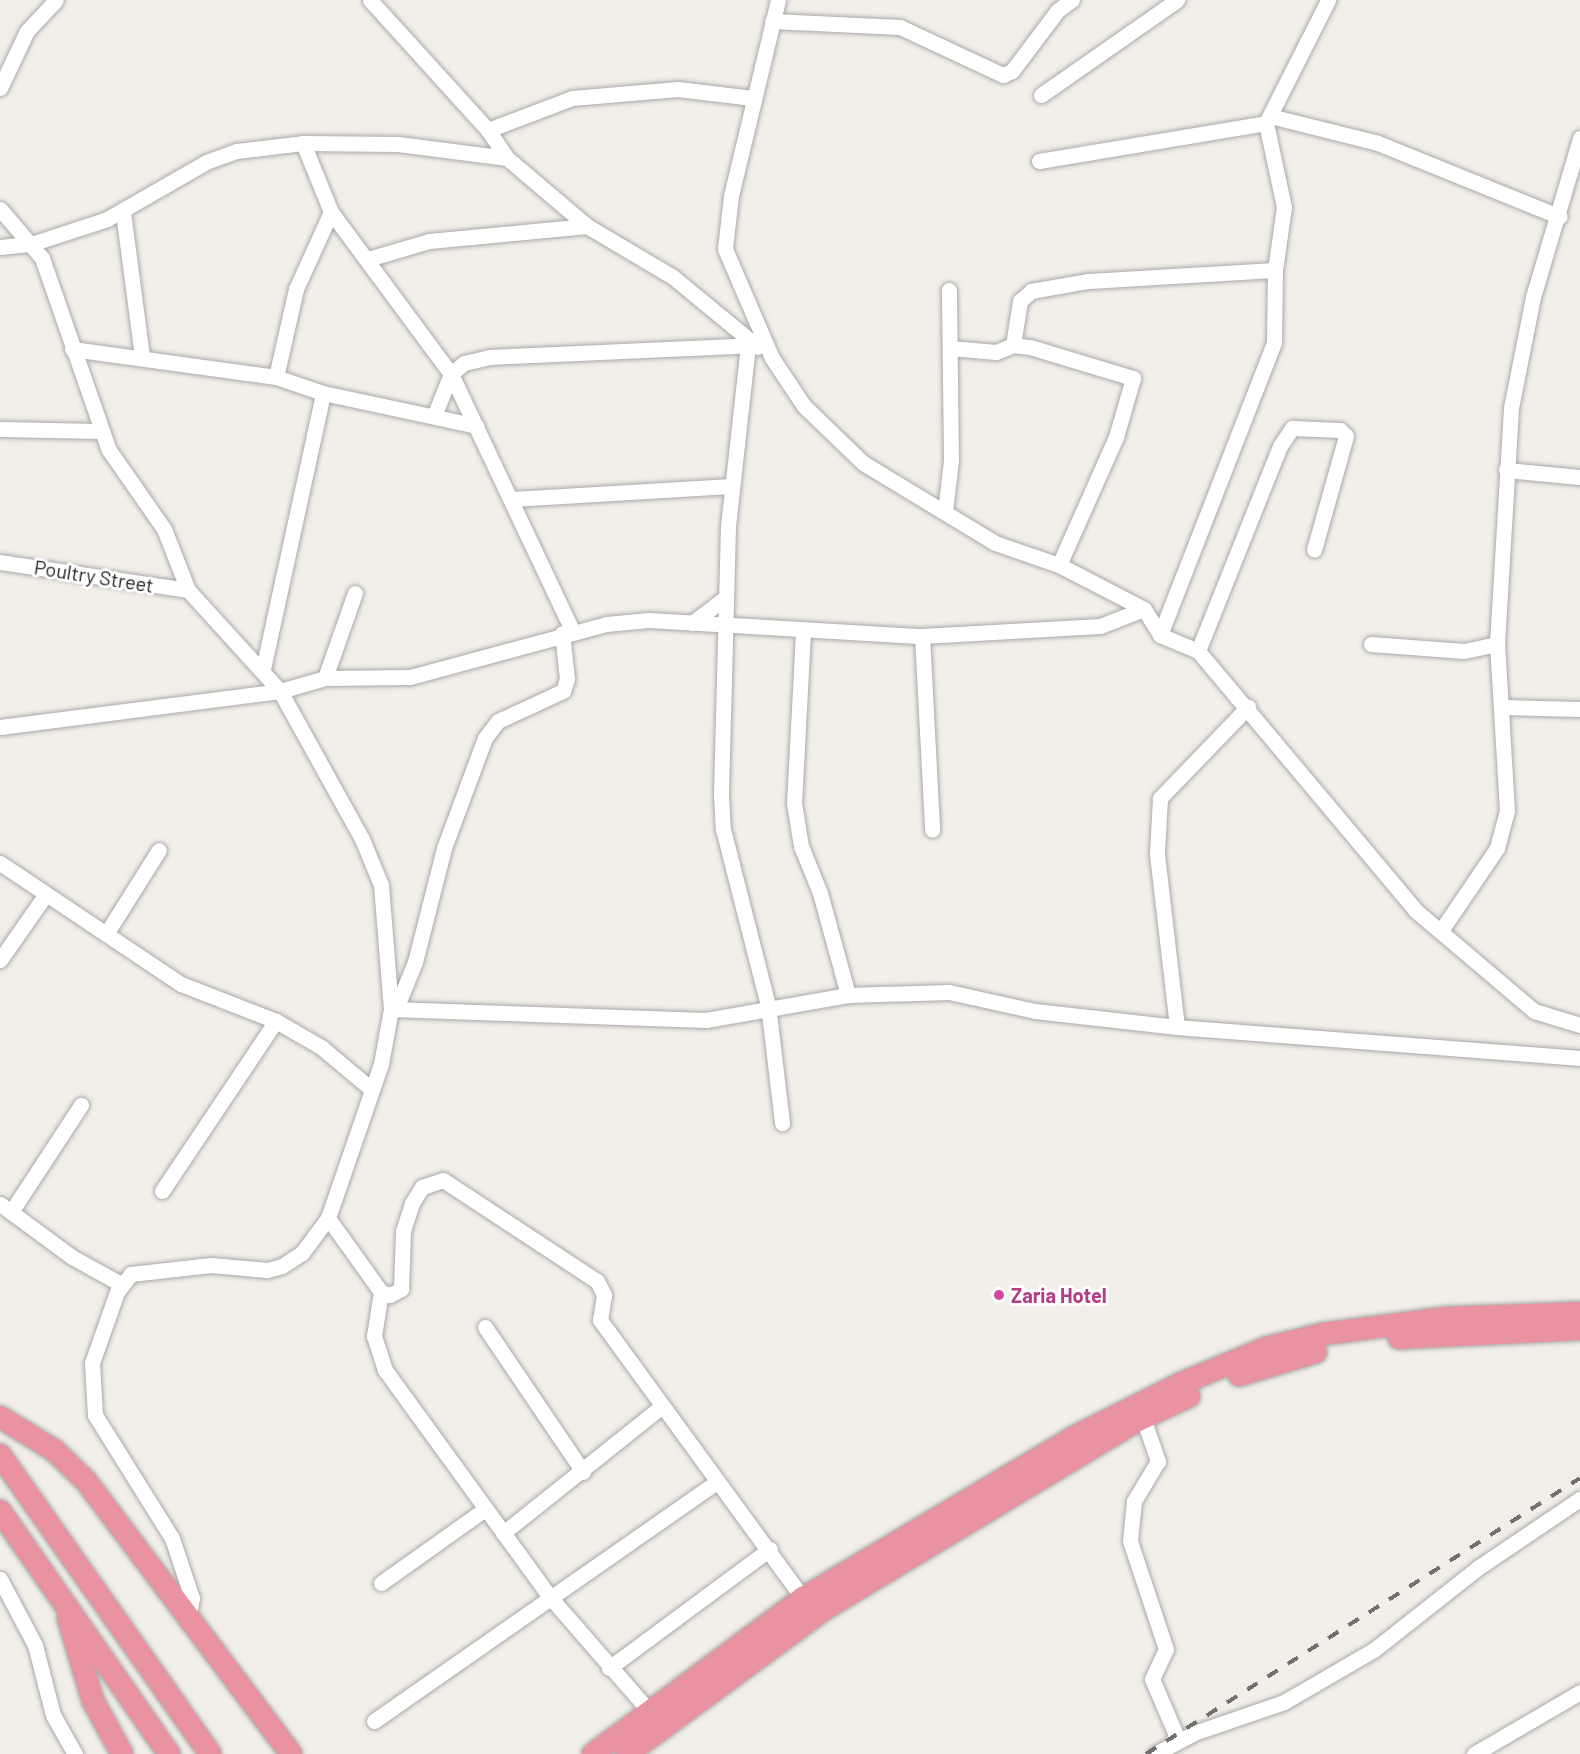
<!DOCTYPE html>
<style>
body{margin:0}
#map{position:relative;width:1580px;height:1754px;overflow:hidden;background:#f2efe9;font-family:Barlow,sans-serif}
div>[style]{position:absolute}
.roads{filter:drop-shadow(0 0 2px #a9a9a9) drop-shadow(0 0 2px #a9a9a9)}
.minor>*{height:15px;margin:-7.5px;padding:0 7.5px;transform-origin:7.5px;border-radius:7.5px;background:#fff}
.highway>*{height:22px;margin:-11px;padding:0 11px;transform-origin:11px;border-radius:11px;background:#e892a2}
.rail>*{height:4px;margin-top:-2px;transform-origin:0;background:repeating-linear-gradient(90deg,#707070 0 12px,transparent 0 24px)}
.dots>*{width:16px;height:16px;translate:-50% -50%;box-sizing:border-box;border:3px solid #fff;border-radius:50%}
span{translate:-50% -50%;white-space:nowrap;text-align:center;line-height:1.15;-webkit-text-stroke:6px #fff;paint-order:stroke}
.street-label{font-size:20px;color:#222}
.hotel-label{font-size:20px;color:#b23c85;font-weight:700}
.left{translate:0 -50%;text-align:left}
</style>
<div id="map">
<div class="roads">
<div class="minor">
<div style="left:370px;top:0;width:176px;rotate:47.8deg"></div>
<div style="left:488px;top:130px;width:34px;rotate:56deg"></div>
<div style="left:507px;top:158px;width:105px;rotate:40.4deg"></div>
<div style="left:587px;top:226px;width:100px;rotate:30.7deg"></div>
<div style="left:673px;top:277px;width:110px;rotate:39.5deg"></div>
<div style="left:778px;top:0;width:202px;rotate:103.5deg"></div>
<div style="left:731px;top:196px;width:53px;rotate:96.5deg"></div>
<div style="left:725px;top:249px;width:119px;rotate:66.7deg"></div>
<div style="left:772px;top:358px;width:58px;rotate:56.3deg"></div>
<div style="left:804px;top:406px;width:82px;rotate:44deg"></div>
<div style="left:863px;top:463px;width:154px;rotate:31.2deg"></div>
<div style="left:995px;top:543px;width:68px;rotate:19deg"></div>
<div style="left:1059px;top:565px;width:96px;rotate:27.4deg"></div>
<div style="left:1144px;top:609px;width:31px;rotate:58deg"></div>
<div style="left:1160px;top:635px;width:41px;rotate:22.8deg"></div>
<div style="left:1198px;top:651px;width:338px;rotate:50deg"></div>
<div style="left:1415px;top:910px;width:156px;rotate:40.3deg"></div>
<div style="left:1534px;top:1011px;width:48px;rotate:16.9deg"></div>
<div style="left:772px;top:21px;width:128px;rotate:2.7deg"></div>
<div style="left:900px;top:27px;width:114px;rotate:25deg"></div>
<div style="left:1003px;top:75px;width:10px;rotate:-24deg"></div>
<div style="left:1012px;top:71px;width:76px;rotate:-53deg"></div>
<div style="left:1058px;top:10px;width:17px;rotate:-36deg"></div>
<div style="left:0;top:88px;width:63px;rotate:-64.7deg"></div>
<div style="left:27px;top:31px;width:42px;rotate:-46.9deg"></div>
<div style="left:1041px;top:95px;width:166px;rotate:-34.9deg"></div>
<div style="left:1270px;top:116px;width:111px;rotate:14deg"></div>
<div style="left:1378px;top:143px;width:196px;rotate:22.1deg"></div>
<div style="left:488px;top:130px;width:90px;rotate:-20.9deg"></div>
<div style="left:572px;top:98px;width:106px;rotate:-4.9deg"></div>
<div style="left:678px;top:89px;width:75px;rotate:6.9deg"></div>
<div style="left:303px;top:143px;width:74px;rotate:67.9deg"></div>
<div style="left:331px;top:212px;width:202px;rotate:53.5deg"></div>
<div style="left:451px;top:374px;width:283px;rotate:64.7deg"></div>
<div style="left:1039px;top:161px;width:230px;rotate:-9.5deg"></div>
<div style="left:0;top:209px;width:65px;rotate:49.4deg"></div>
<div style="left:42px;top:258px;width:203px;rotate:70.8deg"></div>
<div style="left:109px;top:450px;width:96px;rotate:55.2deg"></div>
<div style="left:164px;top:529px;width:66px;rotate:68.5deg"></div>
<div style="left:188px;top:590px;width:137px;rotate:47.7deg"></div>
<div style="left:280px;top:691px;width:169px;rotate:61deg"></div>
<div style="left:362px;top:839px;width:50px;rotate:67.6deg"></div>
<div style="left:381px;top:885px;width:124px;rotate:85.4deg"></div>
<div style="left:391px;top:1009px;width:56px;rotate:100.3deg"></div>
<div style="left:381px;top:1064px;width:163px;rotate:109deg"></div>
<div style="left:328px;top:1218px;width:44px;rotate:126.6deg"></div>
<div style="left:302px;top:1253px;width:24px;rotate:147deg"></div>
<div style="left:282px;top:1266px;width:16px;rotate:165deg"></div>
<div style="left:267px;top:1270px;width:56px;rotate:-174.9deg"></div>
<div style="left:211px;top:1265px;width:81px;rotate:173.6deg"></div>
<div style="left:131px;top:1274px;width:23px;rotate:128deg"></div>
<div style="left:117px;top:1292px;width:75px;rotate:109.4deg"></div>
<div style="left:92px;top:1363px;width:52px;rotate:86.7deg"></div>
<div style="left:95px;top:1415px;width:145px;rotate:58deg"></div>
<div style="left:172px;top:1538px;width:63px;rotate:71.6deg"></div>
<div style="left:192px;top:1598px;width:20px;rotate:101deg"></div>
<div style="left:123px;top:212px;width:146px;rotate:82.5deg"></div>
<div style="left:0;top:247px;width:31px;rotate:-6deg"></div>
<div style="left:31px;top:244px;width:80px;rotate:-18.2deg"></div>
<div style="left:107px;top:219px;width:114px;rotate:-29.9deg"></div>
<div style="left:206px;top:162px;width:33px;rotate:-20deg"></div>
<div style="left:237px;top:151px;width:66px;rotate:-6.9deg"></div>
<div style="left:303px;top:143px;width:95px;rotate:0.6deg"></div>
<div style="left:398px;top:144px;width:110px;rotate:7.3deg"></div>
<div style="left:368px;top:259px;width:64px;rotate:-16.4deg"></div>
<div style="left:429px;top:241px;width:159px;rotate:-5.4deg"></div>
<div style="left:748px;top:345px;width:182px;rotate:96.3deg"></div>
<div style="left:728px;top:526px;width:269px;rotate:91.5deg"></div>
<div style="left:721px;top:795px;width:34px;rotate:87deg"></div>
<div style="left:723px;top:829px;width:182px;rotate:75.7deg"></div>
<div style="left:768px;top:1005px;width:119px;rotate:83.2deg"></div>
<div style="left:1013px;top:345px;width:45px;rotate:-81deg"></div>
<div style="left:1020px;top:301px;width:15px;rotate:-42deg"></div>
<div style="left:1031px;top:291px;width:58px;rotate:-10deg"></div>
<div style="left:1088px;top:281px;width:187px;rotate:-3.4deg"></div>
<div style="left:950px;top:348px;width:46px;rotate:5deg"></div>
<div style="left:996px;top:352px;width:18px;rotate:-22deg"></div>
<div style="left:1013px;top:345px;width:17px;rotate:7deg"></div>
<div style="left:1030px;top:347px;width:108px;rotate:16.8deg"></div>
<div style="left:1133px;top:378px;width:61px;rotate:106.1deg"></div>
<div style="left:1116px;top:437px;width:140px;rotate:114deg"></div>
<div style="left:72px;top:349px;width:206px;rotate:7.8deg"></div>
<div style="left:276px;top:377px;width:50px;rotate:18.8deg"></div>
<div style="left:323px;top:393px;width:157px;rotate:12.1deg"></div>
<div style="left:276px;top:377px;width:90px;rotate:-77.2deg"></div>
<div style="left:296px;top:289px;width:85px;rotate:-65.6deg"></div>
<div style="left:434px;top:416px;width:45px;rotate:-68deg"></div>
<div style="left:451px;top:374px;width:17px;rotate:-40deg"></div>
<div style="left:464px;top:363px;width:27px;rotate:-13deg"></div>
<div style="left:490px;top:357px;width:265px;rotate:-2.6deg"></div>
<div style="left:0;top:429px;width:101px;rotate:1.1deg"></div>
<div style="left:1506px;top:470px;width:74px;rotate:5.4deg"></div>
<div style="left:511px;top:499px;width:221px;rotate:-3.4deg"></div>
<div style="left:945px;top:512px;width:52px;rotate:-83.4deg"></div>
<div style="left:951px;top:460px;width:170px;rotate:-90.7deg"></div>
<div style="left:0;top:562px;width:190px;rotate:8.5deg"></div>
<div style="left:692px;top:623px;width:41px;rotate:-37.1deg"></div>
<div style="left:803px;top:632px;width:171px;rotate:93deg"></div>
<div style="left:794px;top:803px;width:44px;rotate:80.8deg"></div>
<div style="left:801px;top:846px;width:51px;rotate:68deg"></div>
<div style="left:820px;top:893px;width:106px;rotate:74.6deg"></div>
<div style="left:1160px;top:635px;width:313px;rotate:-68.7deg"></div>
<div style="left:1274px;top:343px;width:73px;rotate:-89.2deg"></div>
<div style="left:1275px;top:270px;width:64px;rotate:-81.9deg"></div>
<div style="left:1284px;top:207px;width:86px;rotate:-102.1deg"></div>
<div style="left:1266px;top:123px;width:138px;rotate:-63.2deg"></div>
<div style="left:922px;top:636px;width:194px;rotate:87deg"></div>
<div style="left:1371px;top:644px;width:93px;rotate:4.3deg"></div>
<div style="left:1464px;top:651px;width:34px;rotate:-12deg"></div>
<div style="left:1198px;top:651px;width:221px;rotate:-68.2deg"></div>
<div style="left:1280px;top:446px;width:22px;rotate:-56deg"></div>
<div style="left:1292px;top:428px;width:48px;rotate:2.4deg"></div>
<div style="left:1340px;top:430px;width:8px;rotate:45deg"></div>
<div style="left:1346px;top:436px;width:118px;rotate:105.7deg"></div>
<div style="left:263px;top:669px;width:282px;rotate:-77.7deg"></div>
<div style="left:325px;top:678px;width:90px;rotate:-70.6deg"></div>
<div style="left:1502px;top:707px;width:78px;rotate:1.5deg"></div>
<div style="left:0;top:727px;width:282px;rotate:-7.3deg"></div>
<div style="left:280px;top:691px;width:47px;rotate:-16.1deg"></div>
<div style="left:325px;top:678px;width:85px;rotate:-0.7deg"></div>
<div style="left:410px;top:677px;width:203px;rotate:-15.1deg"></div>
<div style="left:606px;top:624px;width:43px;rotate:-5.3deg"></div>
<div style="left:649px;top:620px;width:273px;rotate:3.4deg"></div>
<div style="left:922px;top:636px;width:178px;rotate:-3.2deg"></div>
<div style="left:1100px;top:626px;width:47px;rotate:-21.1deg"></div>
<div style="left:0;top:863px;width:218px;rotate:33.8deg"></div>
<div style="left:181px;top:984px;width:102px;rotate:21.3deg"></div>
<div style="left:276px;top:1021px;width:52px;rotate:30deg"></div>
<div style="left:321px;top:1047px;width:65px;rotate:40deg"></div>
<div style="left:1442px;top:929px;width:98px;rotate:-55.8deg"></div>
<div style="left:1497px;top:848px;width:38px;rotate:-75deg"></div>
<div style="left:1507px;top:811px;width:167px;rotate:-93.4deg"></div>
<div style="left:1497px;top:644px;width:236px;rotate:-86.6deg"></div>
<div style="left:1511px;top:408px;width:113px;rotate:-78.8deg"></div>
<div style="left:1533px;top:297px;width:166px;rotate:-73.5deg"></div>
<div style="left:106px;top:934px;width:99px;rotate:-57.8deg"></div>
<div style="left:0;top:960px;width:80px;rotate:-55.1deg"></div>
<div style="left:397px;top:1006px;width:48px;rotate:-67.8deg"></div>
<div style="left:415px;top:962px;width:118px;rotate:-75.7deg"></div>
<div style="left:444px;top:848px;width:117px;rotate:-69.6deg"></div>
<div style="left:485px;top:738px;width:21px;rotate:-53deg"></div>
<div style="left:498px;top:721px;width:72px;rotate:-24.8deg"></div>
<div style="left:563px;top:691px;width:13px;rotate:-72deg"></div>
<div style="left:567px;top:679px;width:46px;rotate:-96.2deg"></div>
<div style="left:391px;top:1009px;width:315px;rotate:2deg"></div>
<div style="left:706px;top:1020px;width:144px;rotate:-10deg"></div>
<div style="left:848px;top:995px;width:101px;rotate:-1.7deg"></div>
<div style="left:949px;top:992px;width:88px;rotate:12.5deg"></div>
<div style="left:1035px;top:1011px;width:143px;rotate:6.4deg"></div>
<div style="left:1177px;top:1027px;width:404px;rotate:4.4deg"></div>
<div style="left:1177px;top:1027px;width:175px;rotate:-96.6deg"></div>
<div style="left:1157px;top:853px;width:55px;rotate:-86.9deg"></div>
<div style="left:1160px;top:798px;width:127px;rotate:-46deg"></div>
<div style="left:162px;top:1191px;width:205px;rotate:-56.2deg"></div>
<div style="left:0;top:1204px;width:89px;rotate:36.4deg"></div>
<div style="left:72px;top:1257px;width:56px;rotate:28.9deg"></div>
<div style="left:11px;top:1212px;width:128px;rotate:-56.8deg"></div>
<div style="left:328px;top:1218px;width:91px;rotate:54.4deg"></div>
<div style="left:381px;top:1292px;width:45px;rotate:99deg"></div>
<div style="left:374px;top:1336px;width:36px;rotate:72deg"></div>
<div style="left:385px;top:1370px;width:281px;rotate:54deg"></div>
<div style="left:550px;top:1597px;width:152px;rotate:49deg"></div>
<div style="left:381px;top:1292px;width:9px;rotate:18deg"></div>
<div style="left:390px;top:1295px;width:13px;rotate:-29deg"></div>
<div style="left:401px;top:1289px;width:58px;rotate:-88deg"></div>
<div style="left:403px;top:1231px;width:29px;rotate:-72deg"></div>
<div style="left:412px;top:1203px;width:19px;rotate:-58deg"></div>
<div style="left:422px;top:1187px;width:22px;rotate:-18deg"></div>
<div style="left:443px;top:1180px;width:184px;rotate:33.3deg"></div>
<div style="left:597px;top:1281px;width:16px;rotate:63deg"></div>
<div style="left:604px;top:1295px;width:25px;rotate:99deg"></div>
<div style="left:600px;top:1320px;width:344px;rotate:53.9deg"></div>
<div style="left:485px;top:1327px;width:175px;rotate:55.9deg"></div>
<div style="left:1143px;top:1418px;width:46px;rotate:70.8deg"></div>
<div style="left:1158px;top:1461px;width:47px;rotate:121deg"></div>
<div style="left:1134px;top:1501px;width:40px;rotate:95.7deg"></div>
<div style="left:1130px;top:1541px;width:114px;rotate:71.6deg"></div>
<div style="left:1166px;top:1649px;width:33px;rotate:115deg"></div>
<div style="left:1152px;top:1679px;width:61px;rotate:66.8deg"></div>
<div style="left:1176px;top:1735px;width:10px;rotate:114deg"></div>
<div style="left:503px;top:1533px;width:203px;rotate:-38.6deg"></div>
<div style="left:0;top:1579px;width:75px;rotate:62.1deg"></div>
<div style="left:35px;top:1645px;width:72px;rotate:75.6deg"></div>
<div style="left:53px;top:1715px;width:45px;rotate:60.6deg"></div>
<div style="left:381px;top:1583px;width:128px;rotate:-35.4deg"></div>
<div style="left:609px;top:1668px;width:200px;rotate:-36.5deg"></div>
<div style="left:374px;top:1721px;width:417px;rotate:-34.9deg"></div>
<div style="left:1155px;top:1754px;width:44px;rotate:-28.3deg"></div>
<div style="left:1194px;top:1733px;width:95px;rotate:-19deg"></div>
<div style="left:1284px;top:1702px;width:105px;rotate:-30.2deg"></div>
<div style="left:1375px;top:1649px;width:132px;rotate:-38.3deg"></div>
<div style="left:1479px;top:1567px;width:122px;rotate:-34deg"></div>
<div style="left:1474px;top:1754px;width:123px;rotate:-30.3deg"></div>
</div>
<div class="highway">
<div style="left:1399px;top:1338px;width:181px;rotate:-2.8deg"></div>
<div style="left:1239px;top:1375px;width:80px;rotate:-16.6deg"></div>
<div style="left:0;top:1417px;width:65px;rotate:31.7deg"></div>
<div style="left:55px;top:1451px;width:43px;rotate:44.1deg"></div>
<div style="left:86px;top:1481px;width:341px;rotate:53.1deg"></div>
<div style="left:0;top:1455px;width:365px;rotate:54.9deg"></div>
<div style="left:0;top:1511px;width:296px;rotate:55.2deg"></div>
<div style="left:68px;top:1618px;width:87px;rotate:73.2deg"></div>
<div style="left:93px;top:1701px;width:60px;rotate:61.3deg"></div>
<div style="left:593px;top:1754px;width:262px;rotate:-36.6deg"></div>
<div style="left:803px;top:1598px;width:313px;rotate:-30.7deg"></div>
<div style="left:1072px;top:1438px;width:121px;rotate:-26.6deg"></div>
<div style="left:1180px;top:1384px;width:93px;rotate:-22.7deg"></div>
<div style="left:1266px;top:1348px;width:59px;rotate:-13.8deg"></div>
<div style="left:1323px;top:1334px;width:122px;rotate:-7.5deg"></div>
<div style="left:1444px;top:1318px;width:136px;rotate:-2.1deg"></div>
<div style="left:627px;top:1754px;width:243px;rotate:-36.3deg"></div>
<div style="left:823px;top:1610px;width:370px;rotate:-31.1deg"></div>
<div style="left:1140px;top:1419px;width:54px;rotate:-25.1deg"></div>
</div>
</div>
<div class="rail">
<div style="left:1146px;top:1754px;width:514px;rotate:-32.45deg"></div>
</div>
<div class="dots">
<div style="left:999px;top:1295px;background:#d1479c"></div>
</div>
<div class="street-label">
<span style="left:94px;top:576px;rotate:9deg">Poultry Street</span>
</div>
<div class="hotel-label">
<span class="left" style="left:1011px;top:1295px">Zaria Hotel</span>
</div>
</div>
